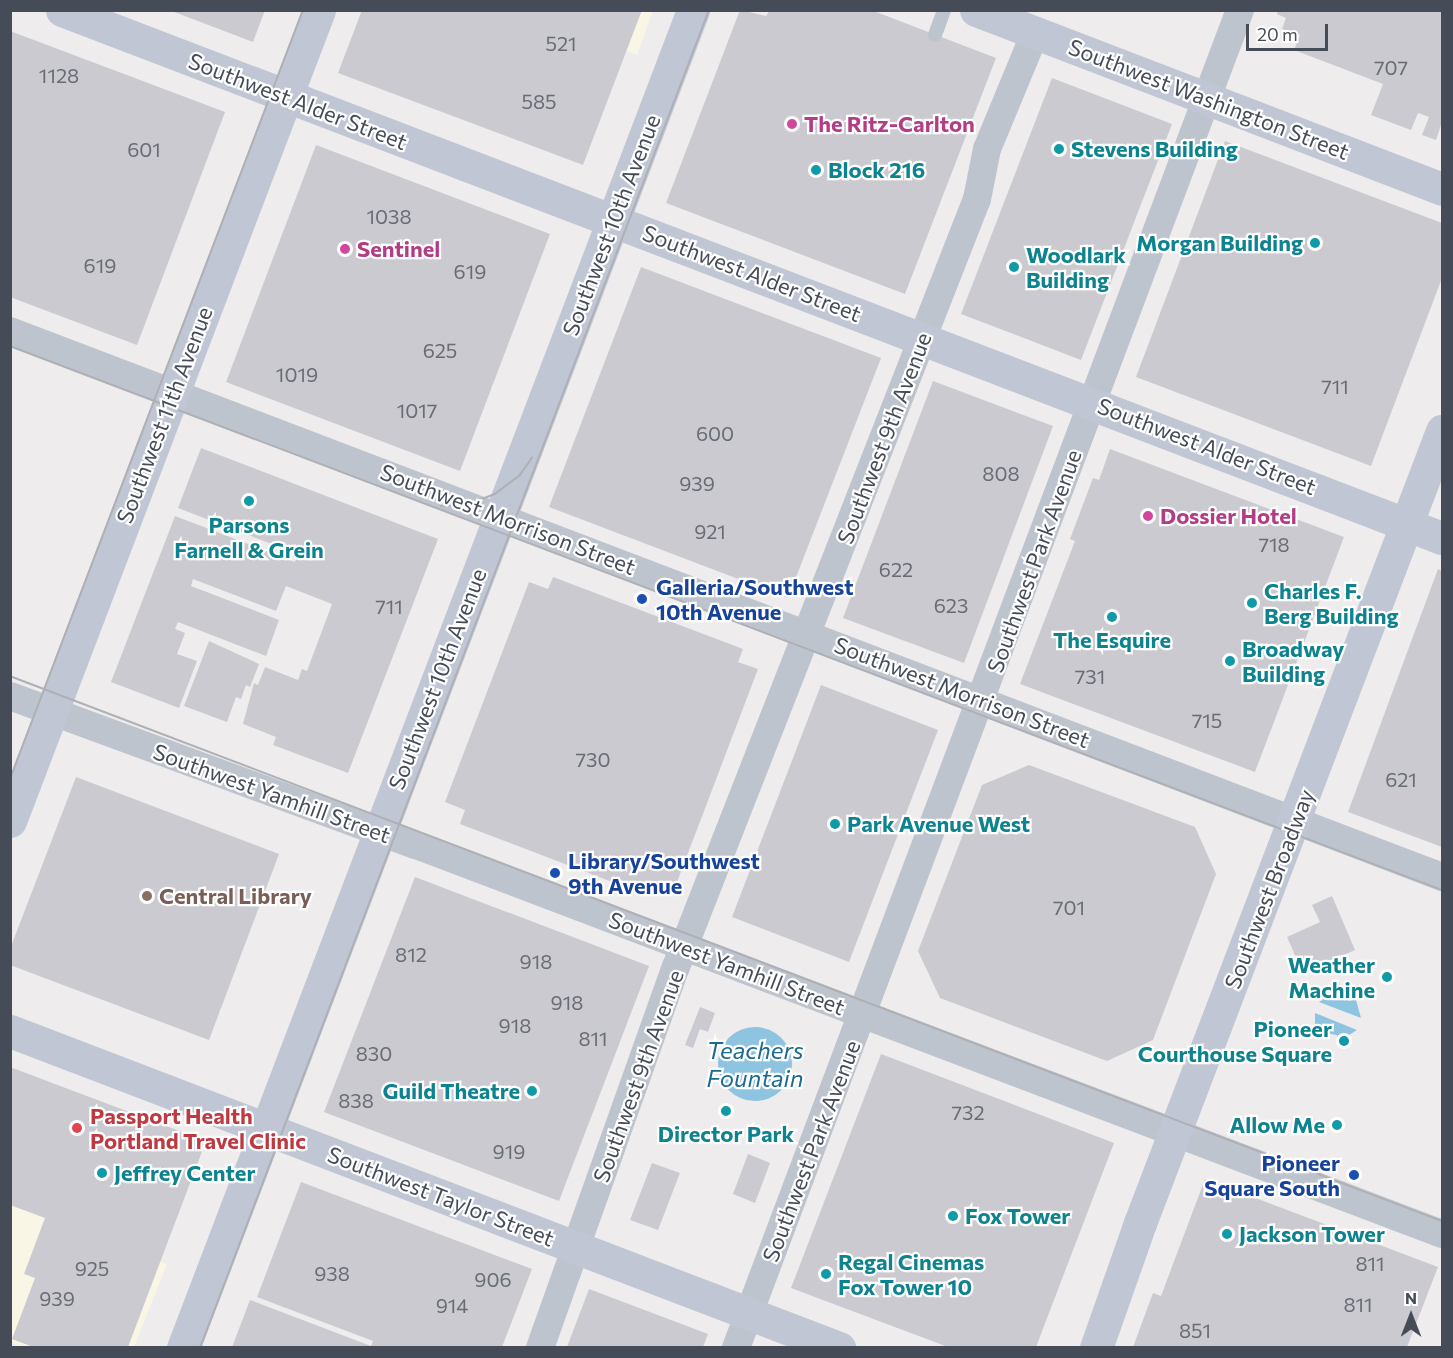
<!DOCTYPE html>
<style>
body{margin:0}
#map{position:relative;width:1453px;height:1358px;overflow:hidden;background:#eeecec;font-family:Commissioner,sans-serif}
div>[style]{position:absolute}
.commercial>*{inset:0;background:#f9f6e5}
.water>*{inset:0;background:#8fc4e1}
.round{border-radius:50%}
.building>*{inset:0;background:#cacad0}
.lane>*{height:14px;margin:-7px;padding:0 7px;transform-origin:7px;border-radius:7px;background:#bec4cd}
.street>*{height:28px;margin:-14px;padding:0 14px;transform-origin:14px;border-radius:14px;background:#bec4cd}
.secondary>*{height:33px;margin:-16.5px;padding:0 16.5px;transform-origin:16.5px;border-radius:16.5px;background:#c0c6d3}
.tram>*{height:1.5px;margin:-0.75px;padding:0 0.75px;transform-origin:0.75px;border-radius:0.75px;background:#aeb0b5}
.dots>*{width:16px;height:16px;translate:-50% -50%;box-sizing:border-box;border:3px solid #fff;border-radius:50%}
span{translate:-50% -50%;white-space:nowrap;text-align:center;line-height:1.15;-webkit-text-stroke:4.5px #fff;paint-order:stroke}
.number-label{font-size:20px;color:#676c75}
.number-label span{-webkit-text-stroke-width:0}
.street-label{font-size:22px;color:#464c57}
.hotel-label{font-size:22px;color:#b23c85;font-weight:700}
.left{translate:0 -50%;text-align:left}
.culture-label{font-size:22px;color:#0d838f;font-weight:700}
.right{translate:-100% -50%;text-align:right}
.transit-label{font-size:22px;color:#164399;font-weight:700}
.education-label{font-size:22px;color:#785e54;font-weight:700}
.health-label{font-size:22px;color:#be3a42;font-weight:700}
.water-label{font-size:24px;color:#1b6a94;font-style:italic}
.frame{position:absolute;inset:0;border:12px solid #464c57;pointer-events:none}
.north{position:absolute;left:1381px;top:1286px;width:60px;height:60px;-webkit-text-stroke:4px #fff;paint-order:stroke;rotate:0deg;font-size:16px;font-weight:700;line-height:24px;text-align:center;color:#464c57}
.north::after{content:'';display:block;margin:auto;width:21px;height:27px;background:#464c57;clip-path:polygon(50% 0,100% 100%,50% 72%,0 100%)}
.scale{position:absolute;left:1246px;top:24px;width:82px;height:27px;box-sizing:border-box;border:3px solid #464c57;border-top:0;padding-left:8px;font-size:18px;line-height:21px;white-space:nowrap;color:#464c57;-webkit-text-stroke:4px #fff;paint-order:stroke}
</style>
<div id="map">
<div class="commercial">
<div style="clip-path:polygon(520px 11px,653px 11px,637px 55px)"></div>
<div style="clip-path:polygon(10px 1204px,167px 1264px,134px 1347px,23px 1348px,11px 1343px)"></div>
</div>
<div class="water">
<div style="clip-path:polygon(1331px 993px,1350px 1001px,1355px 996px,1361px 1018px,1319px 1002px)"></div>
<div style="clip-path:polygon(1315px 1013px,1320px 1015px,1357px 1030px,1338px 1042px,1337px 1035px,1325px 1033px,1315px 1025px)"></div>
<div class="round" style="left:718px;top:1027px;width:74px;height:74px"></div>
</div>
<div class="building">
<div style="clip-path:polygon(169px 10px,265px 10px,253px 42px)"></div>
<div style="clip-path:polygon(362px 10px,504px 12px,642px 10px,583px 165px,338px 73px)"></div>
<div style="clip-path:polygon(740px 10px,766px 16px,770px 10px,871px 10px,996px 58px,905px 294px,666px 203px)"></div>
<div style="clip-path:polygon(1278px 10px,1442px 10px,1442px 122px,1436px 140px,1422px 135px,1429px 117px,1418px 113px,1411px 130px,1371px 115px,1383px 84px,1294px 50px,1300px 35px,1282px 29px,1286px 18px,1277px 14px)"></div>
<div style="clip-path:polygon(10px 31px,225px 112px,137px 345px,10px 297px)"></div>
<div style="clip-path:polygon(1052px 78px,1172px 124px,1081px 360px,961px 314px)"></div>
<div style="clip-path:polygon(1225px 141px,1442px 223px,1442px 278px,1371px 466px,1136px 377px)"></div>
<div style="clip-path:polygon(316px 145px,550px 234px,460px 471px,226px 382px)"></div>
<div style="clip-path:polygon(641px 267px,881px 358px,788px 598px,549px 507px)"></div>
<div style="clip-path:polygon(933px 381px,1053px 426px,964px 663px,843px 618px)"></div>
<div style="clip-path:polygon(201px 448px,438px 539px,348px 773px,273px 745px,276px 737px,243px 724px,254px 683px,258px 685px,265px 667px,298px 680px,302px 669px,307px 671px,332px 604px,286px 586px,276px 611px,193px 579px,191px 586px,279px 620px,266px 656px,178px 622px,175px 629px,185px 633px,177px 654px,197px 661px,179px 708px,111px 682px,175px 516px,295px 562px,298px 554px,178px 508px)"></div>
<div style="clip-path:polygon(1110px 449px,1344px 537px,1255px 772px,1020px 684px,1075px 541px,1070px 539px,1093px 478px,1099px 480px)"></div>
<div style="clip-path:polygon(1438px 569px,1442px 571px,1442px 847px,1348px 812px)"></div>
<div style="clip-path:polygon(553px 577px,743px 649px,738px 662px,758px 669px,674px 890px,654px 882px,649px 896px,460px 824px,465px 810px,445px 802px,529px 582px,548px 589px)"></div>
<div style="clip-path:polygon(209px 641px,259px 664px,250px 687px,246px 685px,241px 699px,236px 697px,227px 722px,184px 706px)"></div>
<div style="clip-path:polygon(821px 685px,938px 730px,849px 962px,732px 917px)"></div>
<div style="clip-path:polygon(1029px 765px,1195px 827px,1216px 874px,1153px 1040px,1107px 1061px,940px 998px,918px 951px,982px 785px)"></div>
<div style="clip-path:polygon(76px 777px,279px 854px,209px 1040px,10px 965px,10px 949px)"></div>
<div style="clip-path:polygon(415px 877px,649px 966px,559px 1201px,324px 1112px)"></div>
<div style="clip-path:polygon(1332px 896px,1355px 950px,1303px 973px,1287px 937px,1320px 922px,1312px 905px)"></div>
<div style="clip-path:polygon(700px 1007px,715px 1013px,708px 1032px,700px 1029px,693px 1048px,685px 1045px)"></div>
<div style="clip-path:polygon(881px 1054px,1114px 1143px,1036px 1347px,948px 1347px,791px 1288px)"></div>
<div style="clip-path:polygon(10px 1067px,206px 1141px,128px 1347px,33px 1347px,12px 1339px,35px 1278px,24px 1274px,45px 1218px,10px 1205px)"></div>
<div style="clip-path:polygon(748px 1154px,770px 1163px,755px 1203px,733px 1194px)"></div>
<div style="clip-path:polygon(652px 1163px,680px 1173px,658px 1230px,630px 1220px)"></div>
<div style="clip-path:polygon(1205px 1179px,1438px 1267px,1407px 1347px,1133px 1347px,1153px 1293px,1161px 1296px)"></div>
<div style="clip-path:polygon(301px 1182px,532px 1269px,502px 1347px,232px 1347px,250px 1300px,371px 1346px,373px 1341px,257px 1297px)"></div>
<div style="clip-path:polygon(589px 1289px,708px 1334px,703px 1347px,567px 1347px)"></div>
</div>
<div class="lane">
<div style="left:935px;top:35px;width:27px;rotate:-70deg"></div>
</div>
<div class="street">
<div style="left:10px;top:331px;width:1533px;rotate:20.87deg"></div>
<div style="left:10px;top:696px;width:432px;rotate:20.2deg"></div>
<div style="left:416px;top:845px;width:1097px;rotate:20.76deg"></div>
<div style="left:540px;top:1348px;width:405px;rotate:-70.4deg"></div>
<div style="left:676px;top:967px;width:825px;rotate:-68.6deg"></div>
<div style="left:977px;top:199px;width:51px;rotate:-78.7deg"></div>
<div style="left:987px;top:149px;width:126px;rotate:-67.5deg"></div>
<div style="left:736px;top:1348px;width:1430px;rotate:-69.36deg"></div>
</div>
<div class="secondary">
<div style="left:62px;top:10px;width:1478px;rotate:20.94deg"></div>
<div style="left:976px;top:10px;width:499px;rotate:21deg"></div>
<div style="left:10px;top:821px;width:868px;rotate:-69.14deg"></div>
<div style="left:10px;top:1031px;width:888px;rotate:20.93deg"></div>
<div style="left:183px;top:1348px;width:1432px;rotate:-69.13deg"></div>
<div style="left:1096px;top:1348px;width:133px;rotate:-70.6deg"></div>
<div style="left:1140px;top:1223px;width:848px;rotate:-69.13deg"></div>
</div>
<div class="tram">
<div style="left:10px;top:346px;width:1532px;rotate:20.8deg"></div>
<div style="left:441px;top:506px;width:28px;rotate:-4deg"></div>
<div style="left:469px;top:504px;width:28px;rotate:-21deg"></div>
<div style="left:495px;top:494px;width:31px;rotate:-37deg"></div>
<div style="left:520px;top:475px;width:21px;rotate:-55deg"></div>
<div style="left:10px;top:676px;width:1532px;rotate:20.84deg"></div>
<div style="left:10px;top:779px;width:823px;rotate:-69.14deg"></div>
<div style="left:200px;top:1348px;width:1432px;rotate:-69.17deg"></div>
</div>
<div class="dots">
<div style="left:792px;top:124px;background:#d1479c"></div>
<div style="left:1059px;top:149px;background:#0f9aa8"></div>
<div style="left:816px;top:170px;background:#0f9aa8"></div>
<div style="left:1315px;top:243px;background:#0f9aa8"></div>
<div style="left:345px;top:249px;background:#d1479c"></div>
<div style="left:1014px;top:267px;background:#0f9aa8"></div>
<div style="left:249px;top:501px;background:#0f9aa8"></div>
<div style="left:1148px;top:516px;background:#d1479c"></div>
<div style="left:642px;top:599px;background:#1a4fb4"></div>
<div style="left:1252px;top:603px;background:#0f9aa8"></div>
<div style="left:1112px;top:617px;background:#0f9aa8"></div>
<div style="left:1230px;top:661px;background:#0f9aa8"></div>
<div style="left:835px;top:824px;background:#0f9aa8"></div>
<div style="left:555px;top:873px;background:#1a4fb4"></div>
<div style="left:147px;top:896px;background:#8d6e63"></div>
<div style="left:1387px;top:977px;background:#0f9aa8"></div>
<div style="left:1344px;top:1041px;background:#0f9aa8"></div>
<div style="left:532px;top:1091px;background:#0f9aa8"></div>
<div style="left:726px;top:1111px;background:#0f9aa8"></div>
<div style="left:1337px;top:1125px;background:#0f9aa8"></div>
<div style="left:77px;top:1128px;background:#e0444e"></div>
<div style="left:102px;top:1173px;background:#0f9aa8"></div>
<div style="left:1354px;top:1175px;background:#1a4fb4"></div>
<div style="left:953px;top:1216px;background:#0f9aa8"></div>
<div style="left:1227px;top:1234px;background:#0f9aa8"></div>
<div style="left:826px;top:1274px;background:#0f9aa8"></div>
</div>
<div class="number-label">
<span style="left:561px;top:43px">521</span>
<span style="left:1391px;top:67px">707</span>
<span style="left:59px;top:75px">1128</span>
<span style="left:539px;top:101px">585</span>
<span style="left:144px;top:149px">601</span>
<span style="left:389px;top:216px">1038</span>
<span style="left:100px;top:265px">619</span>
<span style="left:470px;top:271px">619</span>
<span style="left:440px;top:350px">625</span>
<span style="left:297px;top:374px">1019</span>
<span style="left:1335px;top:386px">711</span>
<span style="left:417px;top:410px">1017</span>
<span style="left:715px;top:433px">600</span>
<span style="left:1001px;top:473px">808</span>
<span style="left:697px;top:483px">939</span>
<span style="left:710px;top:531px">921</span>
<span style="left:1274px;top:544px">718</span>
<span style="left:896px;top:569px">622</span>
<span style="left:951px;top:605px">623</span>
<span style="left:389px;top:606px">711</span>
<span style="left:1090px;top:676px">731</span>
<span style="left:1207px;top:720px">715</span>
<span style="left:593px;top:759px">730</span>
<span style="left:1401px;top:779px">621</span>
<span style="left:1069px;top:907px">701</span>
<span style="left:411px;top:954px">812</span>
<span style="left:536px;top:961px">918</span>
<span style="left:567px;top:1002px">918</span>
<span style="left:515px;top:1025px">918</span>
<span style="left:593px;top:1038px">811</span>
<span style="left:374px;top:1053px">830</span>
<span style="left:356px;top:1100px">838</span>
<span style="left:968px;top:1112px">732</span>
<span style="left:509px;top:1151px">919</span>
<span style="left:1370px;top:1263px">811</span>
<span style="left:92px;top:1268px">925</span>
<span style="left:332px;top:1273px">938</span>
<span style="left:493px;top:1279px">906</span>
<span style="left:57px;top:1298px">939</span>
<span style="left:1358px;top:1304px">811</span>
<span style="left:452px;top:1305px">914</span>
<span style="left:1195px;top:1330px">851</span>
</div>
<div class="street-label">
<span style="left:1209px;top:99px;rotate:21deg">Southwest Washington Street</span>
<span style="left:298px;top:101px;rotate:21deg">Southwest Alder Street</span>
<span style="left:611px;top:225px;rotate:-69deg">Southwest 10th Avenue</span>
<span style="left:752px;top:273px;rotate:21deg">Southwest Alder Street</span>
<span style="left:164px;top:415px;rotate:-69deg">Southwest 11th Avenue</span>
<span style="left:884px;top:438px;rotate:-69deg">Southwest 9th Avenue</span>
<span style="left:1207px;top:446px;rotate:21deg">Southwest Alder Street</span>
<span style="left:508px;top:519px;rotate:21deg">Southwest Morrison Street</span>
<span style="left:1034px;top:561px;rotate:-70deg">Southwest Park Avenue</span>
<span style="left:437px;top:679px;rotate:-69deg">Southwest 10th Avenue</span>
<span style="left:962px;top:692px;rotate:21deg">Southwest Morrison Street</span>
<span style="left:272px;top:793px;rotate:20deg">Southwest Yamhill Street</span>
<span style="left:1269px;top:889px;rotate:-69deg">Southwest Broadway</span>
<span style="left:727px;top:963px;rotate:21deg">Southwest Yamhill Street</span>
<span style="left:638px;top:1076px;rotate:-70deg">Southwest 9th Avenue</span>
<span style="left:811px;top:1151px;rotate:-69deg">Southwest Park Avenue</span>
<span style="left:441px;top:1196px;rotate:21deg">Southwest Taylor Street</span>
</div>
<div class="hotel-label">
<span class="left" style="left:804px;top:124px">The Ritz-Carlton</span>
<span class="left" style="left:357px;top:249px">Sentinel</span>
<span class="left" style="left:1160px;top:516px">Dossier Hotel</span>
</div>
<div class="culture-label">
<span class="left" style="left:1071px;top:149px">Stevens Building</span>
<span class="left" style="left:828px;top:170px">Block 216</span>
<span class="right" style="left:1303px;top:243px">Morgan Building</span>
<span class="left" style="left:1026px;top:267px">Woodlark<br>Building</span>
<span style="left:249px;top:537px">Parsons<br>Farnell &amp; Grein</span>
<span class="left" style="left:1264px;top:603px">Charles F.<br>Berg Building</span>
<span style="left:1112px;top:640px">The Esquire</span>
<span class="left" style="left:1242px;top:661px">Broadway<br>Building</span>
<span class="left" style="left:847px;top:824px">Park Avenue West</span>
<span class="right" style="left:1375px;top:977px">Weather<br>Machine</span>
<span class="right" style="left:1332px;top:1041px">Pioneer<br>Courthouse Square</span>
<span class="right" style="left:520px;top:1091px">Guild Theatre</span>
<span class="right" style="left:1325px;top:1125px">Allow Me</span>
<span style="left:726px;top:1134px">Director Park</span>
<span class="left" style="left:114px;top:1173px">Jeffrey Center</span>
<span class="left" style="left:965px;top:1216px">Fox Tower</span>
<span class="left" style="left:1239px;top:1234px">Jackson Tower</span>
<span class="left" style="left:838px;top:1274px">Regal Cinemas<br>Fox Tower 10</span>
</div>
<div class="transit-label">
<span class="left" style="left:656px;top:599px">Galleria/Southwest<br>10th Avenue</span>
<span class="left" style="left:568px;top:873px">Library/Southwest<br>9th Avenue</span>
<span class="right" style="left:1340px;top:1175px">Pioneer<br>Square South</span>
</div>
<div class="education-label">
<span class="left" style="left:159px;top:896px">Central Library</span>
</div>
<div class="health-label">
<span class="left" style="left:90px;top:1128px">Passport Health<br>Portland Travel Clinic</span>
</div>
<div class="water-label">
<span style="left:755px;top:1064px">Teachers<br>Fountain</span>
</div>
<div class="frame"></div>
<div class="north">N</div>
<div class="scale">20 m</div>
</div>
